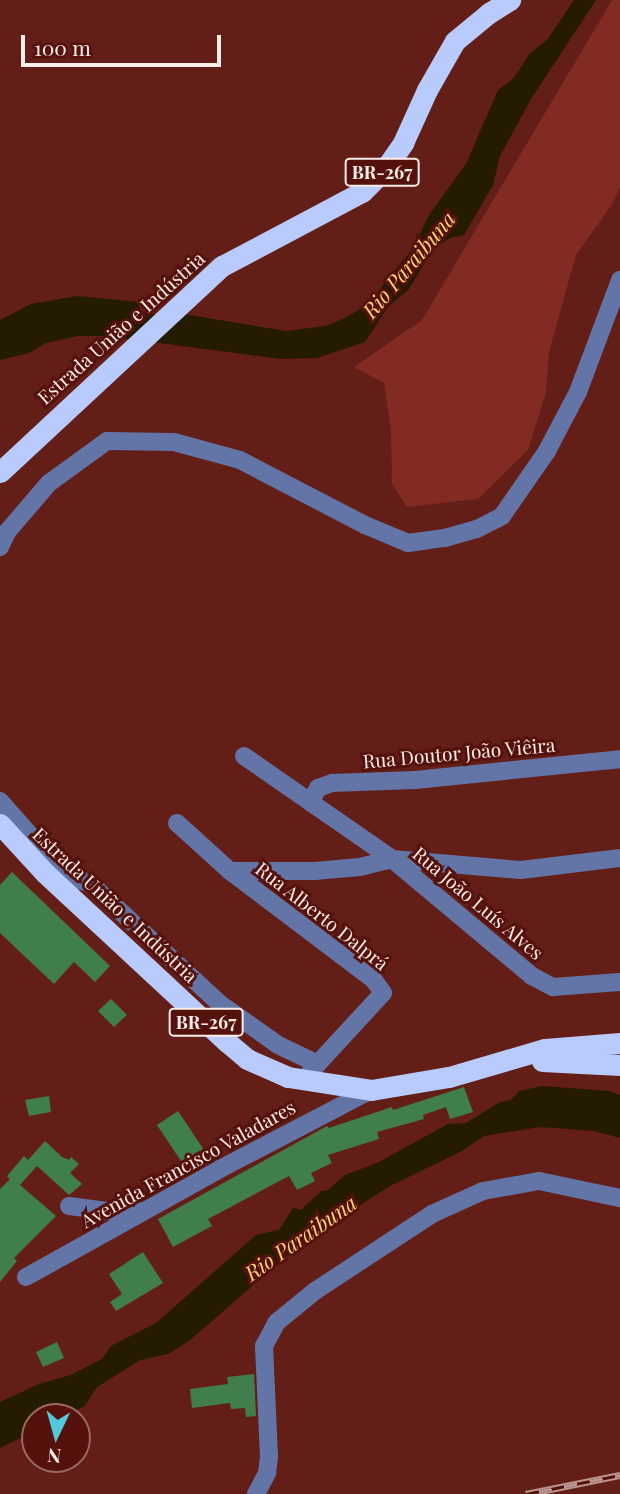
<!DOCTYPE html>
<meta charset="utf-8">
<style>
body{margin:0}
#map{position:relative;width:620px;height:1494px;overflow:hidden;background:#621e17;font-family:"Playfair Display",serif}
div>[style]{position:absolute}
.green>*{inset:0;background:#812b23}
.water>*{inset:0;background:#251b00}
.building>*{inset:0;background:#417e4d}
.minor>*{height:18px;margin:-9px;padding:0 9px;transform-origin:9px;border-radius:9px;background:#6374a7}
.highway>*{height:21px;margin:-10.5px;padding:0 10.5px;transform-origin:10.5px;border-radius:10.5px;background:#b8cbfc}
.rail>*{height:7px;margin-top:-3.5px;transform-origin:0;background:repeating-linear-gradient(90deg,#55120d 0 13px,#bc9590 0 26px);box-sizing:border-box;border-block:2px solid #bc9590}
span{translate:-50% -50%;white-space:nowrap;text-align:center;line-height:1.15;-webkit-text-stroke:6px #55120d;paint-order:stroke}
.shield-label span{padding:2px 5px;background:#55120d;border:2px solid;border-radius:5px;-webkit-text-stroke-width:0}
.shield-label{font-size:18px;color:#ffedea;font-weight:700}
.street-label{font-size:19px;color:#ffedea}
.water-label{font-size:21px;color:#f8d476;font-style:italic}
.north{position:absolute;left:21px;top:1403px;width:70px;height:70px;box-sizing:border-box;background:#55120d;border:2px solid #996a65;border-radius:50%;rotate:185deg;font-size:19px;font-weight:700;line-height:28px;text-align:center;color:#ffedea}
.north::after{content:'';display:block;margin:auto;width:24px;height:32px;background:#53cadc;clip-path:polygon(50% 0,100% 100%,50% 72%,0 100%)}
.scale{position:absolute;left:21px;top:35px;width:200px;height:32px;box-sizing:border-box;border:4px solid #ffedea;border-top:0;padding-left:9px;font-size:21px;line-height:24px;white-space:nowrap;color:#ffedea;-webkit-text-stroke:5px #55120d;paint-order:stroke}
</style>
<div id="map">
<div class="green">
<div style="clip-path:polygon(612px 0,620px 0,620px 187px,611px 206px,576px 255px,549px 352px,546px 392px,528px 450px,478px 499px,407px 507px,392px 484px,391px 431px,384px 383px,354px 367px,422px 320px)"></div>
</div>
<div class="water">
<div style="clip-path:polygon(574px 0,596px 0,531px 99px,500px 156px,493px 185px,464px 235px,450px 238px,433px 249px,409px 289px,388px 307px,365px 342px,317px 358px,281px 359px,106px 336px,78px 336px,46px 343px,29px 353px,0 360px,0 320px,31px 304px,77px 296px,140px 302px,140px 312px,147px 314px,189px 315px,286px 331px,326px 326px,347px 317px,368px 304px,413px 248px,429px 215px,466px 164px,498px 90px,514px 78px,530px 53px,547px 40px)"></div>
<div style="clip-path:polygon(542px 1086px,609px 1091px,620px 1095px,620px 1138px,594px 1131px,540px 1127px,484px 1136px,462px 1151px,390px 1186px,303px 1242px,189px 1341px,168px 1354px,140px 1360px,96px 1388px,85px 1406px,61px 1417px,35px 1417px,35px 1431px,0 1448px,0 1402px,39px 1384px,71px 1375px,102px 1359px,111px 1346px,156px 1323px,256px 1235px,279px 1230px,293px 1208px,301px 1210px,321px 1191px,328px 1190px,345px 1175px,377px 1163px,448px 1124px,466px 1123px,500px 1102px,511px 1100px,519px 1091px)"></div>
</div>
<div class="building">
<div style="clip-path:polygon(12px 872px,110px 966px,95px 982px,74px 962px,54px 984px,0 933px,0 885px)"></div>
<div style="clip-path:polygon(111px 999px,127px 1015px,114px 1027px,98px 1011px)"></div>
<div style="clip-path:polygon(464px 1087px,473px 1112px,450px 1119px,446px 1107px,423px 1115px,424px 1119px,377px 1132px,379px 1139px,328px 1155px,332px 1163px,311px 1173px,315px 1181px,297px 1190px,289px 1176px,208px 1219px,212px 1226px,173px 1247px,158px 1219px,327px 1126px,329px 1128px,392px 1107px,393px 1110px)"></div>
<div style="clip-path:polygon(49px 1096px,51px 1112px,29px 1116px,25px 1100px)"></div>
<div style="clip-path:polygon(178px 1111px,204px 1150px,183px 1164px,157px 1125px)"></div>
<div style="clip-path:polygon(45px 1141px,62px 1157px,69px 1160px,71px 1157px,79px 1164px,70px 1173px,82px 1184px,69px 1195px,37px 1166px,20px 1185px,56px 1216px,14px 1258px,17px 1261px,0 1282px,0 1189px,10px 1179px,7px 1176px,24px 1156px,28px 1160px)"></div>
<div style="clip-path:polygon(143px 1252px,163px 1283px,116px 1311px,110px 1302px,122px 1294px,109px 1274px)"></div>
<div style="clip-path:polygon(57px 1342px,64px 1358px,43px 1367px,36px 1352px)"></div>
<div style="clip-path:polygon(254px 1374px,256px 1416px,246px 1417px,245px 1408px,231px 1409px,230px 1403px,192px 1408px,190px 1389px,228px 1384px,227px 1377px)"></div>
</div>
<div class="minor">
<div style="left:0;top:547px;width:17px;rotate:-65deg"></div>
<div style="left:7px;top:532px;width:65px;rotate:-49.4deg"></div>
<div style="left:49px;top:483px;width:72px;rotate:-35.9deg"></div>
<div style="left:107px;top:441px;width:67px;rotate:0.9deg"></div>
<div style="left:174px;top:442px;width:68px;rotate:15.3deg"></div>
<div style="left:240px;top:460px;width:141px;rotate:27.5deg"></div>
<div style="left:365px;top:525px;width:47px;rotate:22.7deg"></div>
<div style="left:408px;top:543px;width:37px;rotate:-8deg"></div>
<div style="left:445px;top:538px;width:33px;rotate:-16deg"></div>
<div style="left:477px;top:529px;width:28px;rotate:-27deg"></div>
<div style="left:502px;top:516px;width:79px;rotate:-55.3deg"></div>
<div style="left:547px;top:451px;width:67px;rotate:-62.3deg"></div>
<div style="left:578px;top:392px;width:120px;rotate:-69.4deg"></div>
<div style="left:244px;top:756px;width:180px;rotate:34.8deg"></div>
<div style="left:392px;top:859px;width:182px;rotate:39.9deg"></div>
<div style="left:532px;top:976px;width:24px;rotate:28deg"></div>
<div style="left:553px;top:987px;width:67px;rotate:-4.3deg"></div>
<div style="left:0;top:801px;width:80px;rotate:48.5deg"></div>
<div style="left:53px;top:861px;width:11px;rotate:68deg"></div>
<div style="left:57px;top:871px;width:10px;rotate:107deg"></div>
<div style="left:54px;top:881px;width:18px;rotate:-9deg"></div>
<div style="left:72px;top:878px;width:19px;rotate:16deg"></div>
<div style="left:90px;top:883px;width:176px;rotate:42.9deg"></div>
<div style="left:219px;top:1003px;width:72px;rotate:35.4deg"></div>
<div style="left:278px;top:1045px;width:44px;rotate:25.4deg"></div>
<div style="left:310px;top:802px;width:16px;rotate:-60deg"></div>
<div style="left:318px;top:788px;width:15px;rotate:-20deg"></div>
<div style="left:332px;top:783px;width:83px;rotate:-2.1deg"></div>
<div style="left:415px;top:780px;width:206px;rotate:-5.8deg"></div>
<div style="left:177px;top:823px;width:72px;rotate:42.2deg"></div>
<div style="left:230px;top:871px;width:179px;rotate:37.1deg"></div>
<div style="left:373px;top:979px;width:17px;rotate:54deg"></div>
<div style="left:383px;top:993px;width:108px;rotate:132.7deg"></div>
<div style="left:230px;top:871px;width:85px"></div>
<div style="left:315px;top:871px;width:45px;rotate:-5.1deg"></div>
<div style="left:360px;top:867px;width:33px;rotate:-14deg"></div>
<div style="left:392px;top:859px;width:129px;rotate:4.9deg"></div>
<div style="left:521px;top:870px;width:100px;rotate:-6.9deg"></div>
<div style="left:69px;top:1206px;width:46px;rotate:7.4deg"></div>
<div style="left:115px;top:1212px;width:26px;rotate:-2deg"></div>
<div style="left:26px;top:1277px;width:222px;rotate:-29.1deg"></div>
<div style="left:220px;top:1169px;width:170px;rotate:-27.6deg"></div>
<div style="left:256px;top:1494px;width:24px;rotate:-62deg"></div>
<div style="left:267px;top:1473px;width:17px;rotate:-83deg"></div>
<div style="left:269px;top:1456px;width:110px;rotate:-92.6deg"></div>
<div style="left:264px;top:1346px;width:27px;rotate:-62deg"></div>
<div style="left:277px;top:1322px;width:49px;rotate:-39.2deg"></div>
<div style="left:315px;top:1291px;width:140px;rotate:-33.3deg"></div>
<div style="left:432px;top:1214px;width:56px;rotate:-24.3deg"></div>
<div style="left:483px;top:1191px;width:57px;rotate:-10.1deg"></div>
<div style="left:539px;top:1181px;width:83px;rotate:11.9deg"></div>
</div>
<div class="highway">
<div style="left:0;top:472px;width:303px;rotate:-42.9deg"></div>
<div style="left:222px;top:266px;width:158px;rotate:-27.9deg"></div>
<div style="left:362px;top:192px;width:33px;rotate:-45deg"></div>
<div style="left:385px;top:169px;width:32px;rotate:-55deg"></div>
<div style="left:403px;top:143px;width:58px;rotate:-65.6deg"></div>
<div style="left:427px;top:90px;width:56px;rotate:-60.3deg"></div>
<div style="left:455px;top:41px;width:44px;rotate:-39.5deg"></div>
<div style="left:489px;top:13px;width:25px;rotate:-32deg"></div>
<div style="left:0;top:824px;width:67px;rotate:47.4deg"></div>
<div style="left:45px;top:873px;width:248px;rotate:42.9deg"></div>
<div style="left:227px;top:1042px;width:26px;rotate:40deg"></div>
<div style="left:247px;top:1059px;width:45px;rotate:23.7deg"></div>
<div style="left:288px;top:1077px;width:84px;rotate:8.9deg"></div>
<div style="left:371px;top:1090px;width:79px;rotate:-9.5deg"></div>
<div style="left:449px;top:1077px;width:100px;rotate:-16.3deg"></div>
<div style="left:545px;top:1049px;width:75px;rotate:-4.6deg"></div>
<div style="left:542px;top:1061px;width:78px;rotate:2.9deg"></div>
</div>
<div class="rail">
<div style="left:526px;top:1494px;width:96px;rotate:-11.4deg"></div>
</div>
<div class="shield-label">
<span style="left:382px;top:172px">BR-267</span>
<span style="left:206px;top:1022px">BR-267</span>
</div>
<div class="street-label">
<span style="left:121px;top:328px;rotate:-42deg">Estrada União e Indústria</span>
<span style="left:459px;top:753px;rotate:-5deg">Rua Doutor João Viêira</span>
<span style="left:478px;top:903px;rotate:40deg">Rua João Luís Alves</span>
<span style="left:115px;top:905px;rotate:43deg">Estrada União e Indústria</span>
<span style="left:322px;top:916px;rotate:38deg">Rua Alberto Dalprá</span>
<span style="left:188px;top:1164px;rotate:-29deg">Avenida Francisco Valadares</span>
</div>
<div class="water-label">
<span style="left:408px;top:264px;rotate:-50deg">Rio Paraibuna</span>
<span style="left:300px;top:1237px;rotate:-35deg">Rio Paraibuna</span>
</div>
<div class="north">N</div>
<div class="scale">100 m</div>
</div>
